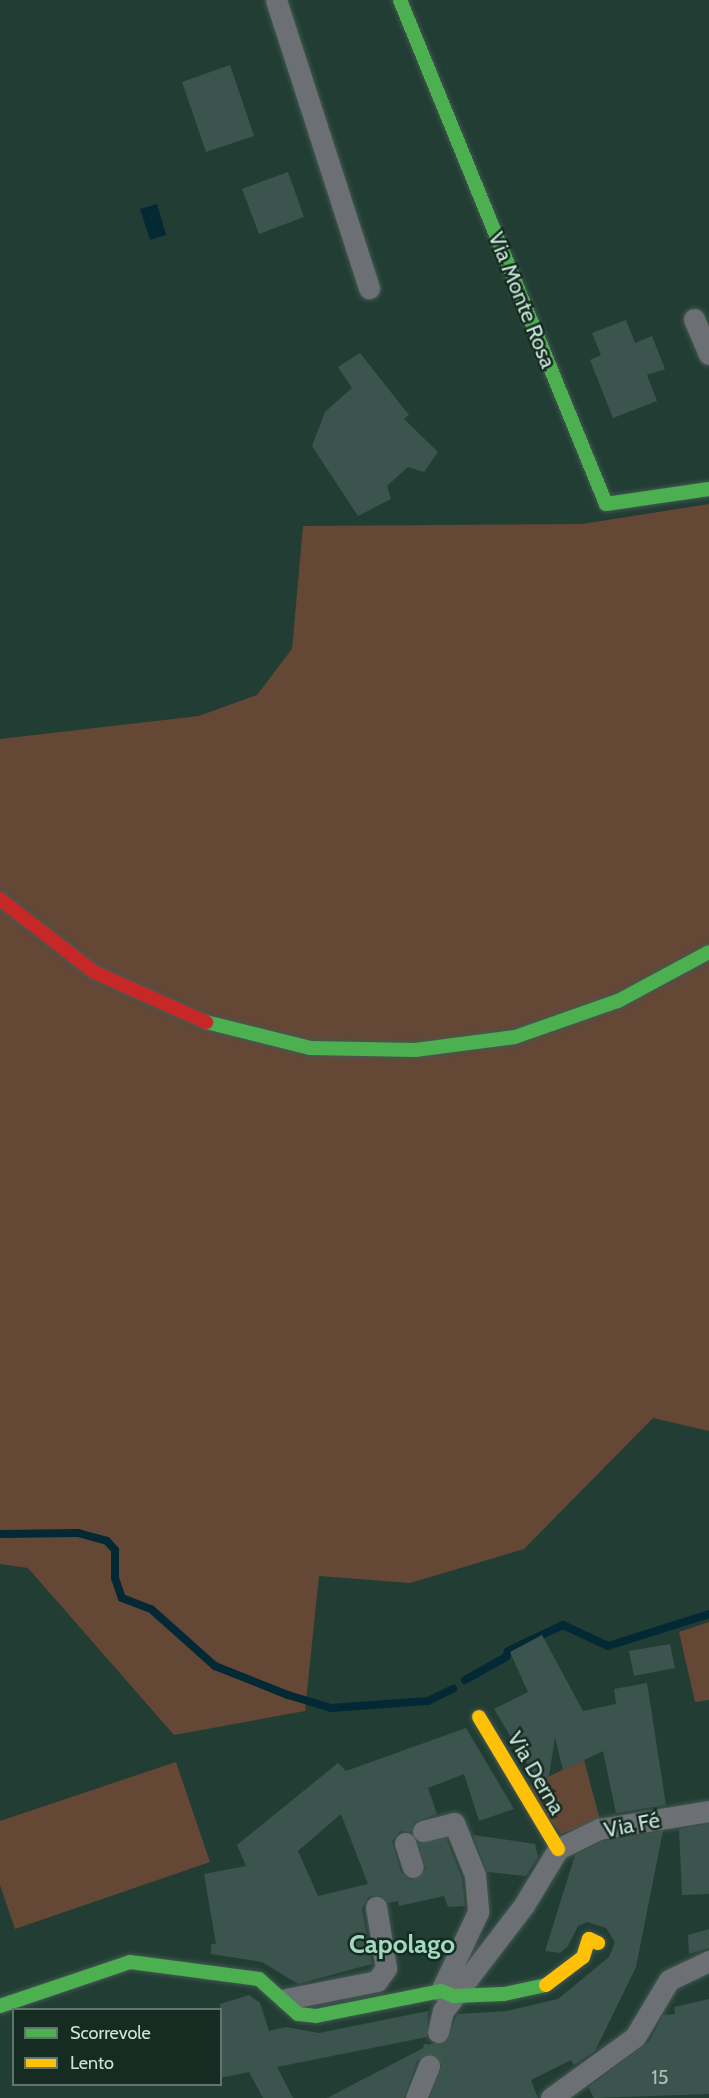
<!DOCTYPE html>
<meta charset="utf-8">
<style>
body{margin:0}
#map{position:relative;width:709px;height:2098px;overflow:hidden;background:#223e34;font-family:Cabin,sans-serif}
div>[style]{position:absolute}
.green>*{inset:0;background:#654736}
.water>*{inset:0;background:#032935}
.stream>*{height:8px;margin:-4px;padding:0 4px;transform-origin:4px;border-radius:4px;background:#032935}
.building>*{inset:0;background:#3c544e}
.street-tunnel>*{height:21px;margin-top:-10.5px;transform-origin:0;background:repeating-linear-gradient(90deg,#3b574d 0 21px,transparent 0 31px)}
.roads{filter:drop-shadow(0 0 2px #435951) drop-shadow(0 0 2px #435951)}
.street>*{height:21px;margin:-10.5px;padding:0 10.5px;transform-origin:10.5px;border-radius:10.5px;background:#6c7075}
.fast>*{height:14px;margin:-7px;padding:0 7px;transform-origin:7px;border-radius:7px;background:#4caf50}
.slow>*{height:14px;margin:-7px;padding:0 7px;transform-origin:7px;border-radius:7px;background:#ffc107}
.jam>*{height:14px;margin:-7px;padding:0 7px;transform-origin:7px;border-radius:7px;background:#c62828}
span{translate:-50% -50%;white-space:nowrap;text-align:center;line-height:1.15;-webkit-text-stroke:5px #162b22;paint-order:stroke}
.number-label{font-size:20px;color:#a6c0b6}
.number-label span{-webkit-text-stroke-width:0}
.street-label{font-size:22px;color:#cae4d8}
.quarter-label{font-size:26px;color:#a4d9c1;font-weight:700}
.legend{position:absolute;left:12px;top:2008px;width:210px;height:78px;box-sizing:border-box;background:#162b22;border:2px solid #5e756b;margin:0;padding:8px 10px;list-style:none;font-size:18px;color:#cae4d8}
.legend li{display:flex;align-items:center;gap:12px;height:30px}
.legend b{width:30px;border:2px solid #5e756b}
</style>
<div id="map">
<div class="green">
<div style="clip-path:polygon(709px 504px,709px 1431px,653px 1418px,524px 1549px,410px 1583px,319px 1576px,305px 1711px,174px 1735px,28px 1568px,0 1564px,0 739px,199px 716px,257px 695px,292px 649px,303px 526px,582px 524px)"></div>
<div style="clip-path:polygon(709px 1622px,709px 1700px,695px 1702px,679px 1632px)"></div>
<div style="clip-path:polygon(584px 1760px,600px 1820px,561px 1834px,524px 1788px)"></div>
<div style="clip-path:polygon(176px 1762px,210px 1862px,15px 1929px,0 1885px,0 1821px)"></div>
</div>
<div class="water">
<div style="clip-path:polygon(157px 204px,166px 235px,150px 240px,140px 209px)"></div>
</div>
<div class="stream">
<div style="left:0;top:1534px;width:78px;rotate:-0.7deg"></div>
<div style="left:78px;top:1533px;width:30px;rotate:15deg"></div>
<div style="left:107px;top:1541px;width:12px;rotate:48deg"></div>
<div style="left:115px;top:1550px;width:28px;rotate:90deg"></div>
<div style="left:115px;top:1578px;width:21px;rotate:71deg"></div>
<div style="left:122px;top:1598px;width:31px;rotate:21deg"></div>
<div style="left:151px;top:1609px;width:86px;rotate:41.7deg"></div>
<div style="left:215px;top:1666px;width:79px;rotate:21.7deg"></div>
<div style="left:288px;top:1695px;width:45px;rotate:16.8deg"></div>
<div style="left:331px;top:1708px;width:97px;rotate:-4.1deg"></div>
<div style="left:428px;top:1701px;width:28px;rotate:-26deg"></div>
<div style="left:465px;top:1680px;width:47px;rotate:-29.3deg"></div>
<div style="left:506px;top:1657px;width:6px;rotate:-72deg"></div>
<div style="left:508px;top:1651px;width:61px;rotate:-25.3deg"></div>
<div style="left:563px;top:1625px;width:50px;rotate:25deg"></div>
<div style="left:608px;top:1646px;width:106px;rotate:-17.6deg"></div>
</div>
<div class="building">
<div style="clip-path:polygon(230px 65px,254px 136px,206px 152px,182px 82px)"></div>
<div style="clip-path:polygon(288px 172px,304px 217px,259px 234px,242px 189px)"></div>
<div style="clip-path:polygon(626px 320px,635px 343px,652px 336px,665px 369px,647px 375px,657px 401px,613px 418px,590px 360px,601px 355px,592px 333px)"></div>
<div style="clip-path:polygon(360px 353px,409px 415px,404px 419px,438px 452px,424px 472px,408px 467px,387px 486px,391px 499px,358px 516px,312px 446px,325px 412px,352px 388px,338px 367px)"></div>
<div style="clip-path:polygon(542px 1635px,583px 1711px,616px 1704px,614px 1689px,647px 1683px,666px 1805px,616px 1813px,603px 1751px,563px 1770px,555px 1737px,549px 1776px,538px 1782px,494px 1709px,528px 1692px,510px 1652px)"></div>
<div style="clip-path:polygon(670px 1644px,675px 1668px,634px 1676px,629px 1651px)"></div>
<div style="clip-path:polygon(evenodd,466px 1728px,514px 1809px,479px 1821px,464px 1774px,428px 1788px,437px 1814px,415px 1822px,411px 1832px,400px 1831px,392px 1841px,401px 1872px,411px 1880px,426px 1869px,418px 1843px,446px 1838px,462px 1878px,465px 1906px,448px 1907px,444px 1896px,399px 1906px,398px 1901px,388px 1903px,380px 1895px,368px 1897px,362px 1909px,372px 1964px,298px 1984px,262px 1962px,211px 1954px,211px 1944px,216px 1944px,204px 1874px,246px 1866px,237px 1845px,338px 1763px,346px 1771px,466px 1728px,341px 1814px,368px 1884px,318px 1896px,298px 1851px,341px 1814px)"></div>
<div style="clip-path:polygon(709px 1824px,709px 1894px,682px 1895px,679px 1829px)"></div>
<div style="clip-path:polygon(663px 1831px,636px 1967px,595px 2051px,574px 2065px,571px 2060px,531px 2080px,538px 2098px,430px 2098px,442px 2065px,428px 2053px,417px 2061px,404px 2098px,327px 2098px,433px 2043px,447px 2041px,457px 2014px,507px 2011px,558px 1999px,609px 1957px,615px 1942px,606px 1928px,587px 1922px,578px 1926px,568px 1946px,560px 1953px,545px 1951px,575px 1855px,603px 1841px)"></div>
<div style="clip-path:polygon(473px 1835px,535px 1844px,538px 1857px,526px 1876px,487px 1872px)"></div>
<div style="clip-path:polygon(709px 1929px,709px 1948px,689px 1954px,688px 1935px)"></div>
<div style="clip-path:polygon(249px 1995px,260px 2003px,269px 2031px,286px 2027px,319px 2033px,428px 2011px,427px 2037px,277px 2067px,293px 2098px,263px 2098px,249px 2072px,220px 2078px,220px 2004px)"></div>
<div style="clip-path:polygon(709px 1999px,709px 2094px,594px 2098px,588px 2087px,649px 2042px,663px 2015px,675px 2014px,674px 2007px)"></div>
</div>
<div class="street-tunnel">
<div style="left:429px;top:2066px;width:35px;rotate:-75deg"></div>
</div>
<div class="roads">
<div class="street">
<div style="left:276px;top:0;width:303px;rotate:72.1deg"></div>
<div style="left:694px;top:319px;width:38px;rotate:67deg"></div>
<div style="left:423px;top:1831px;width:32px;rotate:-14deg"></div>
<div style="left:454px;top:1823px;width:56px;rotate:68deg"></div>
<div style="left:475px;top:1875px;width:37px;rotate:85deg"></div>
<div style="left:478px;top:1912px;width:87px;rotate:115.1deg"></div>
<div style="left:405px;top:1843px;width:25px;rotate:72deg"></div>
<div style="left:286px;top:1999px;width:93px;rotate:-11.2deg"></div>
<div style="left:377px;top:1981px;width:16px;rotate:-55deg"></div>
<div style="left:386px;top:1968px;width:62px;rotate:-99.3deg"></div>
<div style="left:438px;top:2032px;width:22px;rotate:-77deg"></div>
<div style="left:443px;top:2011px;width:133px;rotate:-52.6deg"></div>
<div style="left:524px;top:1905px;width:66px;rotate:-58.7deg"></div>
<div style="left:558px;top:1849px;width:46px;rotate:-26deg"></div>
<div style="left:599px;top:1829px;width:111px;rotate:-9.3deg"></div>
<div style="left:416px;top:2098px;width:35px;rotate:-68deg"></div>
<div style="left:551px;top:2098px;width:104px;rotate:-36deg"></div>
<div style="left:635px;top:2037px;width:66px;rotate:-59.2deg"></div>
<div style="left:669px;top:1980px;width:44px;rotate:-25.4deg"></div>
</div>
<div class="fast">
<div style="left:400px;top:0;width:544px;rotate:67.77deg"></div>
<div style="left:606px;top:504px;width:104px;rotate:-8.3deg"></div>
<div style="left:206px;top:1022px;width:107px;rotate:14deg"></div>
<div style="left:310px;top:1048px;width:105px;rotate:1.1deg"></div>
<div style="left:415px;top:1050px;width:101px;rotate:-7.4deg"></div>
<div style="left:515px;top:1037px;width:109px;rotate:-19.3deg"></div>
<div style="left:618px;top:1001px;width:103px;rotate:-28.3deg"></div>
<div style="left:0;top:2006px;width:137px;rotate:-18.7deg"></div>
<div style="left:130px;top:1962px;width:130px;rotate:7.5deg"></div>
<div style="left:259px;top:1979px;width:52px;rotate:41.9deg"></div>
<div style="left:298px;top:2014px;width:18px;rotate:6deg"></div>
<div style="left:316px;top:2016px;width:127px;rotate:-11.3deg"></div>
<div style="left:441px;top:1991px;width:14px;rotate:21deg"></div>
<div style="left:454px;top:1996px;width:50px;rotate:-2.3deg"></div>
<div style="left:504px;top:1994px;width:43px;rotate:-12.1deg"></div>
</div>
<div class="slow">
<div style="left:479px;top:1717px;width:154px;rotate:59.1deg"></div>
<div style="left:546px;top:1985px;width:46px;rotate:-37.1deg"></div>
<div style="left:583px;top:1957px;width:19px;rotate:-72deg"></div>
<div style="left:589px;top:1939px;width:10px;rotate:24deg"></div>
</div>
<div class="jam">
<div style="left:0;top:899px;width:119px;rotate:37.8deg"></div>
<div style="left:94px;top:972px;width:123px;rotate:24.1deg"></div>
</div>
</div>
<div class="number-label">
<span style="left:660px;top:2077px">15</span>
</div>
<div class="street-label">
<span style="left:522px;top:300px;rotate:68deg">Via Monte Rosa</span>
<span style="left:536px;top:1773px;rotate:60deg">Via Derna</span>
<span style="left:632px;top:1825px;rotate:-11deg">Via Fé</span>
</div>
<div class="quarter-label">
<span style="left:402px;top:1945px">Capolago</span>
</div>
<ul class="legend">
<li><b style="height:8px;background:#4caf50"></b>Scorrevole</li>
<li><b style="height:8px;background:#ffc107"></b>Lento</li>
</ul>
</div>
